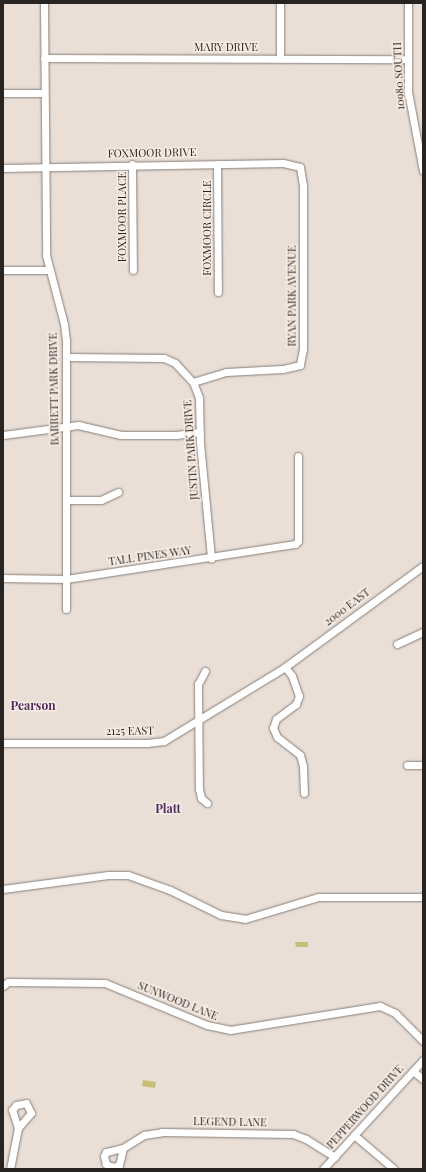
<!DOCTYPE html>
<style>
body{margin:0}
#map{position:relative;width:426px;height:1172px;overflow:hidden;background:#e9dfd7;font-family:"Playfair Display",serif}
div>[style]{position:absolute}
.water>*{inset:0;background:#c8be78}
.roads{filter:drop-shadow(0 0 1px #877e77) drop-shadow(0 0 1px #877e77)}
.minor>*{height:7px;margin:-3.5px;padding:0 3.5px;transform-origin:3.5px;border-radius:3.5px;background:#fff}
span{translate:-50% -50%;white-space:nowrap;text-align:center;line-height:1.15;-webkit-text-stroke:3px #f6ece4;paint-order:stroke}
.street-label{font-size:11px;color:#282422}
.neighbourhood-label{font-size:12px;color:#522a5f;font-weight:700}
.frame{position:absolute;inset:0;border:4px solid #282422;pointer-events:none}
</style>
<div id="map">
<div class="water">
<div style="clip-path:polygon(295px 942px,308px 942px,308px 947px,296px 947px)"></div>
<div style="clip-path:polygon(143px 1080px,156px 1082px,155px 1088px,142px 1086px)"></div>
</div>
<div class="roads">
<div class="minor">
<div style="left:44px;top:3px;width:252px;rotate:89.5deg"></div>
<div style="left:46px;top:255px;width:71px;rotate:75.4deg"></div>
<div style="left:64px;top:324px;width:17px;rotate:83deg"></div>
<div style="left:66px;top:341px;width:268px;rotate:90deg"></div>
<div style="left:408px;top:3px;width:89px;rotate:90deg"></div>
<div style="left:408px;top:92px;width:80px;rotate:79.2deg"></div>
<div style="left:44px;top:58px;width:364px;rotate:0.2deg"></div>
<div style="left:280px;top:59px;width:56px;rotate:-90deg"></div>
<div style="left:3px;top:93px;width:41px"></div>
<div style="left:132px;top:164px;width:106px;rotate:89.5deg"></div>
<div style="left:217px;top:164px;width:128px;rotate:89.6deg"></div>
<div style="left:3px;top:168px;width:280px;rotate:-1deg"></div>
<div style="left:283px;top:163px;width:17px;rotate:13deg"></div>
<div style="left:300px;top:167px;width:18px;rotate:81deg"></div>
<div style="left:303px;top:185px;width:164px;rotate:90deg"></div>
<div style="left:303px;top:349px;width:16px;rotate:101deg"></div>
<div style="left:300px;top:365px;width:18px;rotate:167deg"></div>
<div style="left:282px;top:369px;width:56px;rotate:176.9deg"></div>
<div style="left:226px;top:372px;width:34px;rotate:163deg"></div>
<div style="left:3px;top:270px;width:46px"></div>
<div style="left:66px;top:357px;width:98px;rotate:0.6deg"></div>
<div style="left:164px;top:358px;width:12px;rotate:24deg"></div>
<div style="left:175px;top:363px;width:26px;rotate:47deg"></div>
<div style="left:193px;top:382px;width:17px;rotate:69deg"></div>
<div style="left:199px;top:398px;width:45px;rotate:88.7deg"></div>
<div style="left:200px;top:443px;width:116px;rotate:84.5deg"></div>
<div style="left:3px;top:435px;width:76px;rotate:-7.6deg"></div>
<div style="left:78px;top:425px;width:44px;rotate:13.1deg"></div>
<div style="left:121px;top:435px;width:55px"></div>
<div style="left:176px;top:435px;width:24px;rotate:-7deg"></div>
<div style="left:66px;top:500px;width:35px"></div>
<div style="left:101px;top:500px;width:19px;rotate:-25deg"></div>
<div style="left:3px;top:578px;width:63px;rotate:0.9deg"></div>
<div style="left:66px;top:579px;width:232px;rotate:-8.7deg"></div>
<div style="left:295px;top:544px;width:4px;rotate:-45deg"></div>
<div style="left:298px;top:541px;width:85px;rotate:-90deg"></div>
<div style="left:397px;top:644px;width:29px;rotate:-25deg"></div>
<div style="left:285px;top:667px;width:11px;rotate:52deg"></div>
<div style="left:292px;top:676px;width:21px;rotate:71deg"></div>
<div style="left:299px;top:696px;width:9px;rotate:111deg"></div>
<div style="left:296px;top:704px;width:25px;rotate:143deg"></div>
<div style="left:276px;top:719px;width:9px;rotate:108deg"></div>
<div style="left:273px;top:728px;width:10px;rotate:66deg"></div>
<div style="left:277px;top:737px;width:29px;rotate:38deg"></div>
<div style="left:300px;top:755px;width:11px;rotate:75deg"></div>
<div style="left:303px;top:766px;width:27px;rotate:88deg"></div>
<div style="left:205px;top:671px;width:15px;rotate:118deg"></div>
<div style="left:198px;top:684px;width:105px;rotate:89.5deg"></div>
<div style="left:199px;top:789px;width:9px;rotate:77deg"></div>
<div style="left:201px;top:798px;width:8px;rotate:40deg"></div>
<div style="left:3px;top:743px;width:144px"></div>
<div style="left:147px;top:743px;width:17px;rotate:-7deg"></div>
<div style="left:164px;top:741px;width:142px;rotate:-31.4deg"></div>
<div style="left:285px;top:667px;width:171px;rotate:-36.2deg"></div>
<div style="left:407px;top:765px;width:16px"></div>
<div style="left:3px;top:889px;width:106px;rotate:-7.6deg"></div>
<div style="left:108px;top:875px;width:20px"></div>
<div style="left:128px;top:875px;width:45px;rotate:19.7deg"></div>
<div style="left:170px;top:890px;width:57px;rotate:26.1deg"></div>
<div style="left:221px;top:915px;width:24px;rotate:9deg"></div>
<div style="left:245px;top:919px;width:76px;rotate:-16.8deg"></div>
<div style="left:318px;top:897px;width:105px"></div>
<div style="left:3px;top:986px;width:6px;rotate:-39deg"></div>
<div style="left:8px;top:982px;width:97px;rotate:0.6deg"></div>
<div style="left:105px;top:983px;width:110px;rotate:22.4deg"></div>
<div style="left:207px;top:1025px;width:24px;rotate:12deg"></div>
<div style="left:230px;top:1030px;width:152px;rotate:-9.1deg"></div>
<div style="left:380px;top:1006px;width:17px;rotate:25deg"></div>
<div style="left:395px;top:1013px;width:40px;rotate:45deg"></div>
<div style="left:413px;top:1071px;width:13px;rotate:39deg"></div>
<div style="left:354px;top:1135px;width:52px;rotate:40.4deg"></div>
<div style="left:123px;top:1148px;width:17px;rotate:103deg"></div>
<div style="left:119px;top:1165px;width:6px;rotate:162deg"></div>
<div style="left:113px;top:1167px;width:8px;rotate:-157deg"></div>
<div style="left:106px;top:1164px;width:8px;rotate:-104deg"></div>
<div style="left:104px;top:1156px;width:4px;rotate:-63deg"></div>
<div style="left:106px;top:1152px;width:17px;rotate:-13deg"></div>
<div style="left:123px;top:1148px;width:25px;rotate:-32deg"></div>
<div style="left:144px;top:1135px;width:18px;rotate:-9deg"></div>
<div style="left:162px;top:1132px;width:131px;rotate:0.9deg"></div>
<div style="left:293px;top:1134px;width:14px;rotate:21deg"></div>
<div style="left:306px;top:1139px;width:34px;rotate:32deg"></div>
<div style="left:10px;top:1169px;width:42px;rotate:-79deg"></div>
<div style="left:18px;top:1128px;width:19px;rotate:-108deg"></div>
<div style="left:12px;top:1110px;width:6px;rotate:-51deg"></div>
<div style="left:16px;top:1105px;width:10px;rotate:-11deg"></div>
<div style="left:26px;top:1103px;width:11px;rotate:63deg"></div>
<div style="left:31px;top:1113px;width:20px;rotate:131deg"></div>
<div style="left:323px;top:1169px;width:148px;rotate:-47.5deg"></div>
</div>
</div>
<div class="street-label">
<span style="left:226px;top:47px">MARY DRIVE</span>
<span style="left:399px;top:76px;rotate:-93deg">10980 SOUTH</span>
<span style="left:152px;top:153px;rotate:-1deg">FOXMOOR DRIVE</span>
<span style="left:122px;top:217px;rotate:-90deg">FOXMOOR PLACE</span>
<span style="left:207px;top:228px;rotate:-90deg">FOXMOOR CIRCLE</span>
<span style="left:292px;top:296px;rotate:-90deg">RYAN PARK AVENUE</span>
<span style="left:54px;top:389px;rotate:-91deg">BARRETT PARK DRIVE</span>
<span style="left:191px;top:450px;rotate:-94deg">JUSTIN PARK DRIVE</span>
<span style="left:150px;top:556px;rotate:-8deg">TALL PINES WAY</span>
<span style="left:347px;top:607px;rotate:-37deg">2000 EAST</span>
<span style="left:130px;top:731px;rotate:-1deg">2125 EAST</span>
<span style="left:178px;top:1001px;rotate:22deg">SUNWOOD LANE</span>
<span style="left:365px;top:1107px;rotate:-48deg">PEPPERWOOD DRIVE</span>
<span style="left:230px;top:1122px;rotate:1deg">LEGEND LANE</span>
</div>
<div class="neighbourhood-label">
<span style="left:33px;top:706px">Pearson</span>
<span style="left:168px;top:809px">Platt</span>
</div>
<div class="frame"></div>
</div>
